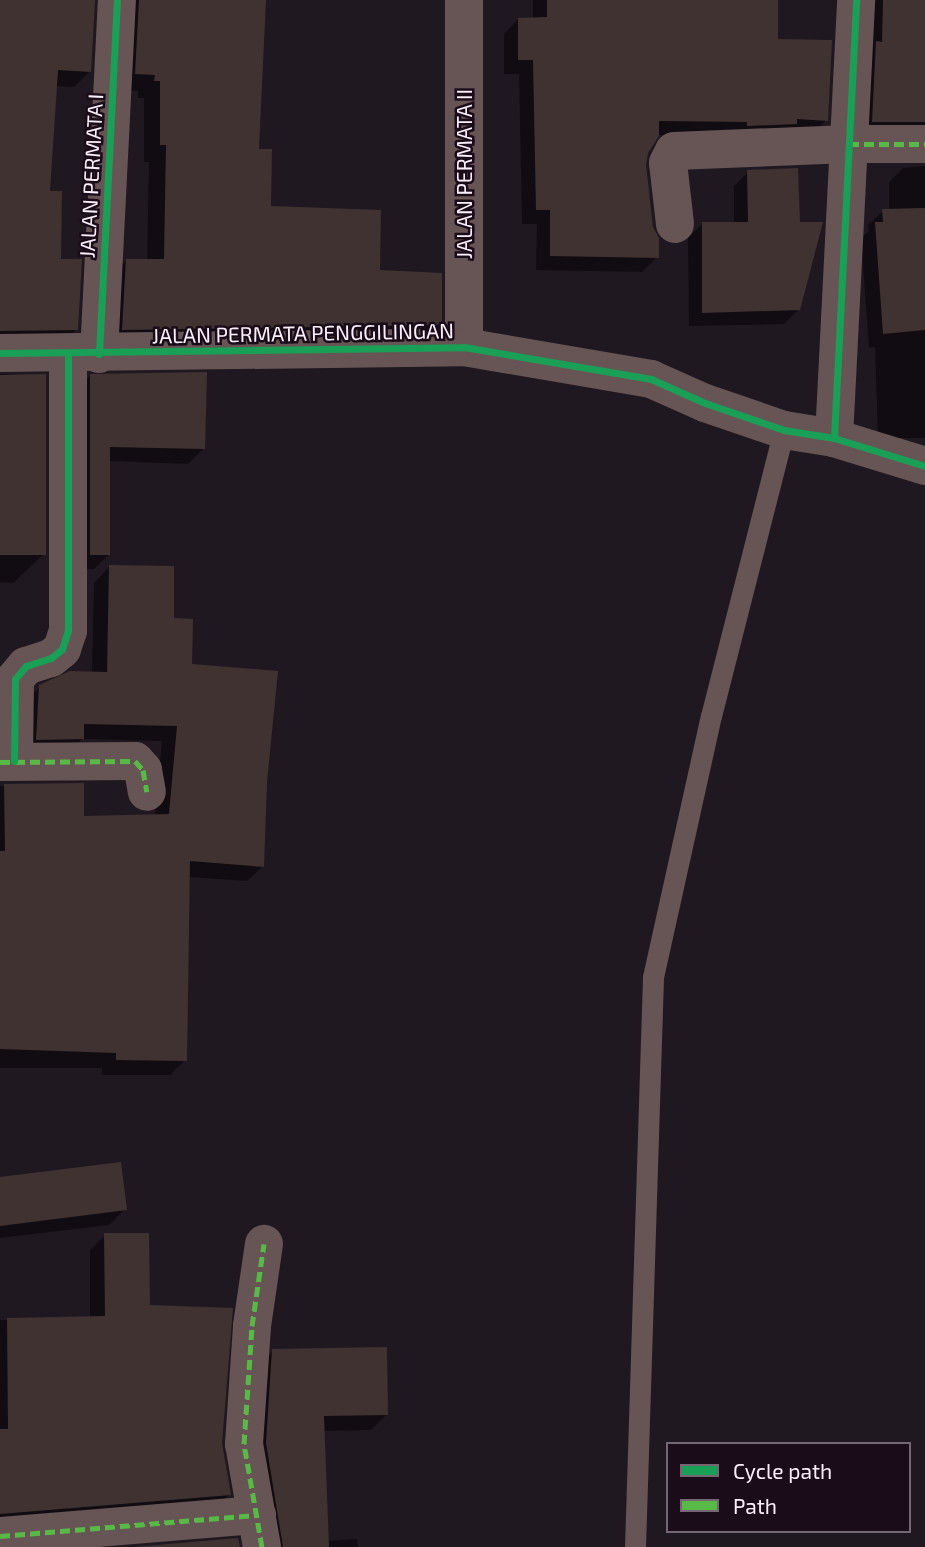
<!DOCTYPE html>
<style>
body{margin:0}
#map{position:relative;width:925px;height:1547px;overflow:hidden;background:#201820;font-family:"Exo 2",sans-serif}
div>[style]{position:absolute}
.shadow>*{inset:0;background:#0007}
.building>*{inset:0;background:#413232}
.service>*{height:21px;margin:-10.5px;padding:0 10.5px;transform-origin:10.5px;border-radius:10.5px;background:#675555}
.minor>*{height:38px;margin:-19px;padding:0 19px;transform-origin:19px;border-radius:19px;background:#675555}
.quiet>*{height:5px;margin-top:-2.5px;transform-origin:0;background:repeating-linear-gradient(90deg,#58b947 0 10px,transparent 0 15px)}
.cycleway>*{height:7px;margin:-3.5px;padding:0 3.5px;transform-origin:3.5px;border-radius:3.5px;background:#1a9f57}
span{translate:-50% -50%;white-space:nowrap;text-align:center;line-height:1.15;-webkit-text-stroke:5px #1a0c19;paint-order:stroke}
.street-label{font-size:21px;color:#faeff9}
.legend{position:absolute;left:666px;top:1442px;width:245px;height:91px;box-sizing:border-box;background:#1a0c19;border:2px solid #746773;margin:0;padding:9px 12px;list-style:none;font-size:21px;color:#faeff9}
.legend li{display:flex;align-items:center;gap:14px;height:35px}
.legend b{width:35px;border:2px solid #746773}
</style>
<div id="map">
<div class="shadow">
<div style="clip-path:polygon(0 0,93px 0,90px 71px,74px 87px,55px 86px,48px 192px,59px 260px,77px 329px,61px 345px,0 346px)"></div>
<div style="clip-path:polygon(127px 0,264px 0,257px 151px,269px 208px,378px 271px,440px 325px,423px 342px,106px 346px,109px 278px,126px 261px,147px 261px,149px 162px,144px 162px,144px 98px,138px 98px,138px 91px,119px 90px)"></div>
<div style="clip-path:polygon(533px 0,776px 0,776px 40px,826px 120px,812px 134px,658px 135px,647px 153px,645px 165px,657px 257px,642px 272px,536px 270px,537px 224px,522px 224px,519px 74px,504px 74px,504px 34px,518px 19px,533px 19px)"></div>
<div style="clip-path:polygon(870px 0,925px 0,925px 143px,858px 136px)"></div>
<div style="clip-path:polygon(925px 166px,925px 438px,878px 438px,875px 347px,869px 348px,861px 238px,869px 231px,868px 225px,883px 211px,889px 211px,889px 182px,903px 168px)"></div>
<div style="clip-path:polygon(748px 172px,799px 309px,784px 324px,689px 326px,688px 238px,702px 224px,734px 224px,734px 186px)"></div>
<div style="clip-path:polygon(0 374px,44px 376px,44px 554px,13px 583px,0 582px)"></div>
<div style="clip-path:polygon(91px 375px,203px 449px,188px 464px,109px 461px,109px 554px,94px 569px,76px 569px,76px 390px)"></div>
<div style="clip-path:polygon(109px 567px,172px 620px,190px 665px,266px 782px,263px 866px,247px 881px,188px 877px,185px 1060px,170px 1075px,102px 1075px,102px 1068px,0 1068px,0 786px,82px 785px,82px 818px,155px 816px,162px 741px,82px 739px,67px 754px,21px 755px,22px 704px,38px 689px,70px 673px,92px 673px,94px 583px)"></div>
<div style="clip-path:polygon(0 1179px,125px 1209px,109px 1225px,0 1238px)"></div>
<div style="clip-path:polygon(105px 1235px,148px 1307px,220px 1443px,229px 1495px,213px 1510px,0 1528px,0 1320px,90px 1318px,90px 1250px)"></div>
<div style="clip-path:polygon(273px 1351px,386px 1415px,371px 1430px,323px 1431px,327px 1541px,357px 1539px,358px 1547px,266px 1547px,257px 1366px)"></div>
</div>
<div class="building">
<div style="clip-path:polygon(0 0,95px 0,91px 72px,58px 70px,50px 191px,62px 191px,61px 259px,82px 259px,78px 330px,0 331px)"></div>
<div style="clip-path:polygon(139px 0,266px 0,259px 149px,272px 149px,271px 206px,381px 210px,380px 270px,442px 273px,442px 325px,122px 330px,126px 259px,164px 259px,166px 145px,160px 145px,160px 81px,154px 81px,155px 75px,135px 74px)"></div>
<div style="clip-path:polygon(547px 0,778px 0,778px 39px,832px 40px,828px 121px,797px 119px,797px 124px,747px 126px,747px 122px,659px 121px,659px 136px,648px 153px,646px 165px,653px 227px,659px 238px,659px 258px,550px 256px,550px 210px,536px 210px,533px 60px,518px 60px,518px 18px,547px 17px)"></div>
<div style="clip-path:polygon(883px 0,925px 0,925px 122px,872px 122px,876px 41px,882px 42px)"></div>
<div style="clip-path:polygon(798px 168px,800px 222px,823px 222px,800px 310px,702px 313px,702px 222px,748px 222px,747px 170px)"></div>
<div style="clip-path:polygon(925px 208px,925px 330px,883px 334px,875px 222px,883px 222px,882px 209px)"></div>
<div style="clip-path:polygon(207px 372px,205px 449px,110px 447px,110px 555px,90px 555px,90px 374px)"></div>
<div style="clip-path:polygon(46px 374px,46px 555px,0 555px,0 375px)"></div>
<div style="clip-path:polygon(109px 565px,174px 566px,174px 618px,193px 619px,192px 664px,278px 671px,267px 782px,264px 867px,190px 861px,187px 1061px,116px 1060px,116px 1053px,0 1049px,0 851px,5px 851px,4px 784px,84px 783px,84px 816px,169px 814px,177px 726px,84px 724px,84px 739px,36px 740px,39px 685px,70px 671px,107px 672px)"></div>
<div style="clip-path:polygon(121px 1162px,127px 1210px,0 1226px,0 1177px)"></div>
<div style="clip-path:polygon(104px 1233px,149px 1233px,150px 1305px,233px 1308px,222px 1443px,231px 1495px,0 1514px,0 1429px,8px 1429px,7px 1318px,105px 1316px)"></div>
<div style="clip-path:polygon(387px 1347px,388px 1415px,324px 1416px,329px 1547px,283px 1547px,266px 1443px,272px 1349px)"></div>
<div style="clip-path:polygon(238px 1538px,240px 1547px,134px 1547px)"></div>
</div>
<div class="service">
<div style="left:635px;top:1547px;width:570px;rotate:-88.19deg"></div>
<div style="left:653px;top:977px;width:267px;rotate:-77.5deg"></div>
<div style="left:711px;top:716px;width:295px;rotate:-75.7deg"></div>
</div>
<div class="minor">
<div style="left:464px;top:0;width:347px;rotate:90deg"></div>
<div style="left:675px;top:224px;width:61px;rotate:-96.5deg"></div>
<div style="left:668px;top:163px;width:13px;rotate:-63deg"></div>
<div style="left:674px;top:151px;width:175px;rotate:-2.3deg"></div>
<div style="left:849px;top:144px;width:76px"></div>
<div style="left:0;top:353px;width:464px;rotate:-0.7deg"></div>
<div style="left:464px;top:347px;width:190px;rotate:9.7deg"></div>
<div style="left:651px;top:379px;width:59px;rotate:24deg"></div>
<div style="left:705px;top:403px;width:83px;rotate:18.9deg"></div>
<div style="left:784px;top:430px;width:51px;rotate:9.1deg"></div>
<div style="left:834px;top:438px;width:95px;rotate:17.1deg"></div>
<div style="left:99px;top:354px;width:354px;rotate:-87.1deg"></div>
<div style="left:834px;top:438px;width:439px;rotate:-87.1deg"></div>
<div style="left:14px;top:761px;width:82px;rotate:-89.3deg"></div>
<div style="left:15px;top:679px;width:17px;rotate:-50deg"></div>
<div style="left:26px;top:666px;width:26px;rotate:-18deg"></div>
<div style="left:51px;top:658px;width:14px;rotate:-39deg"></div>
<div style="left:62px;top:649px;width:19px;rotate:-72deg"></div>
<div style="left:68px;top:631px;width:277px;rotate:-90deg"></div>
<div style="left:0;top:762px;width:135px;rotate:-0.4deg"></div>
<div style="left:135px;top:761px;width:12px;rotate:48deg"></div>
<div style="left:143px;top:770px;width:22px;rotate:80deg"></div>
<div style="left:0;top:1536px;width:258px;rotate:-4.7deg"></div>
<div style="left:262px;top:1547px;width:105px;rotate:-99.9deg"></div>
<div style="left:244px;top:1444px;width:118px;rotate:-86.1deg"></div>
<div style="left:252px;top:1326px;width:83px;rotate:-81.7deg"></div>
</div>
<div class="quiet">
<div style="left:849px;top:144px;width:76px"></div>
<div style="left:0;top:762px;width:135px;rotate:-0.4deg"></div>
<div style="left:135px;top:761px;width:12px;rotate:48deg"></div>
<div style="left:143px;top:770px;width:22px;rotate:80deg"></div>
<div style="left:0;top:1536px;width:258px;rotate:-4.7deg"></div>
<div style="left:262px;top:1547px;width:105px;rotate:-99.9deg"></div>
<div style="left:244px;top:1444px;width:118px;rotate:-86.1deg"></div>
<div style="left:252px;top:1326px;width:83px;rotate:-81.7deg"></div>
</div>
<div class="cycleway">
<div style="left:0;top:353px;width:464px;rotate:-0.7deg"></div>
<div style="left:464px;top:347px;width:190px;rotate:9.7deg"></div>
<div style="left:651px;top:379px;width:59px;rotate:24deg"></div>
<div style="left:705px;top:403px;width:83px;rotate:18.9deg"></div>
<div style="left:784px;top:430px;width:51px;rotate:9.1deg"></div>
<div style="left:834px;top:438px;width:95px;rotate:17.1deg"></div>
<div style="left:99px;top:354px;width:354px;rotate:-87.1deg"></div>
<div style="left:834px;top:438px;width:439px;rotate:-87.1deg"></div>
<div style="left:14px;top:761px;width:82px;rotate:-89.3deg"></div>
<div style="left:15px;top:679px;width:17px;rotate:-50deg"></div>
<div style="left:26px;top:666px;width:26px;rotate:-18deg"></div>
<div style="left:51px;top:658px;width:14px;rotate:-39deg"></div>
<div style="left:62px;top:649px;width:19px;rotate:-72deg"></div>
<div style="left:68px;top:631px;width:277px;rotate:-90deg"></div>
</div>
<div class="street-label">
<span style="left:464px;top:174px;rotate:-90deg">JALAN PERMATA II</span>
<span style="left:91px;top:176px;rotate:-87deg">JALAN PERMATA I</span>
<span style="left:303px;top:333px;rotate:-1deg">JALAN PERMATA PENGGILINGAN</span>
</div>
<ul class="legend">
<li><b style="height:9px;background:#1a9f57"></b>Cycle path</li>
<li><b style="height:9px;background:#58b947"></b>Path</li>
</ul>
</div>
